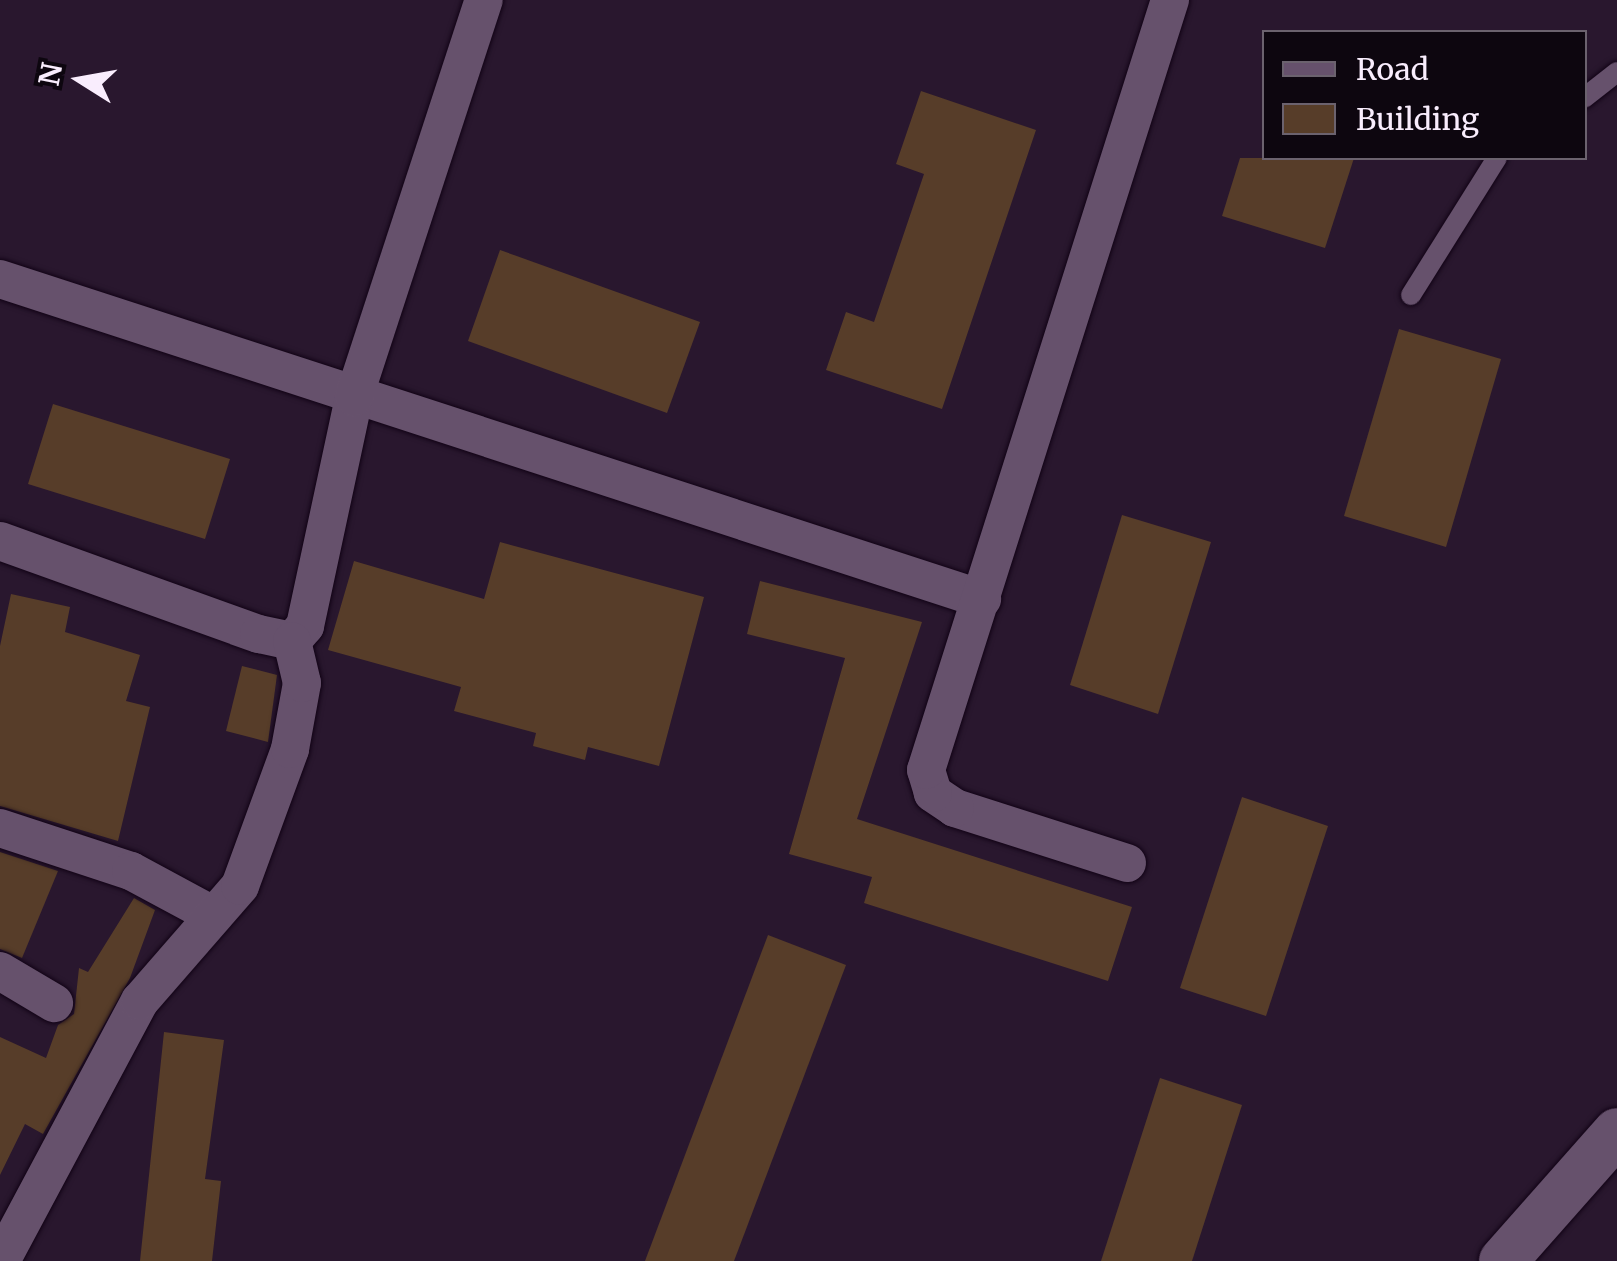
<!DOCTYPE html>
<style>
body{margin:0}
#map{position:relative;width:1617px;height:1261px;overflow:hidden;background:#29172e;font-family:Merriweather,serif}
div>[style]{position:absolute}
.building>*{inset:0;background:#573d29}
.roads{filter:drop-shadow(0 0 2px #110315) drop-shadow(0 0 2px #110315)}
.service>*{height:20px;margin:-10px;padding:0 10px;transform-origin:10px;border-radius:10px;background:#66516c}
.minor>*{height:38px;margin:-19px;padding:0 19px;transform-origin:19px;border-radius:19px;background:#66516c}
.tertiary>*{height:48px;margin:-24px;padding:0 24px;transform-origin:24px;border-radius:24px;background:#66516c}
span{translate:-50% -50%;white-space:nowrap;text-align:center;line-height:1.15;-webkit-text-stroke:9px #0d060f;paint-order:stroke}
.legend{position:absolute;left:1262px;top:30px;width:325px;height:130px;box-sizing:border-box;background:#0d060f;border:2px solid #6b626e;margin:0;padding:12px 18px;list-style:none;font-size:30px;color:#f9edfd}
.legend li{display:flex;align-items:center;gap:20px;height:50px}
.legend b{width:50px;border:2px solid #6b626e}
.north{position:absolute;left:30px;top:30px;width:100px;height:100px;-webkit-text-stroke:8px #0d060f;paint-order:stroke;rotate:281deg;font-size:28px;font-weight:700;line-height:40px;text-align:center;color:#f9edfd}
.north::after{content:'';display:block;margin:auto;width:35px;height:45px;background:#f9edfd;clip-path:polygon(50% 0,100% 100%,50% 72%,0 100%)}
</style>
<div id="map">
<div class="building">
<div style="clip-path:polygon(921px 91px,1036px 130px,942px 409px,826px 370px,846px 312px,874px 322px,924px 174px,896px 164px)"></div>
<div style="clip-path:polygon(1240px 158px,1354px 158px,1325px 248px,1222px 216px)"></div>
<div style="clip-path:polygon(500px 250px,700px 322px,667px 413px,468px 341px)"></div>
<div style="clip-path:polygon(1399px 329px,1501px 359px,1446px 547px,1344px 516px)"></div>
<div style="clip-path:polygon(53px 404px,230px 459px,205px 539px,28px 484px)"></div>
<div style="clip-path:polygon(1122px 515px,1211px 542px,1158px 714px,1070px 685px)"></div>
<div style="clip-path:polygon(500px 542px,704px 597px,659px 766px,588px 747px,585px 760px,533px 746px,536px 733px,454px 711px,461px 687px,328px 650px,354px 561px,484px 599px)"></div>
<div style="clip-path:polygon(760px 581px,922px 622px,857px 819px,1132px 907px,1108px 981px,864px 903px,872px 877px,789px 854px,845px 658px,747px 634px)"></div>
<div style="clip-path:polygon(11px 594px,70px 607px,65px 632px,140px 655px,126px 701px,150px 707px,118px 841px,0 806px,0 646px)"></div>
<div style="clip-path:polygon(242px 666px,277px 675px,268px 742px,226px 731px)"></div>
<div style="clip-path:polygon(1242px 797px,1328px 826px,1266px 1016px,1180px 988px)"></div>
<div style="clip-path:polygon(0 852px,58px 871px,22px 958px,0 949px)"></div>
<div style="clip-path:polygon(134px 898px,155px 910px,130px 978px,43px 1134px,25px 1124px,0 1175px,0 1037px,46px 1058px,58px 1025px,74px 1014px,79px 968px,88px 972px)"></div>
<div style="clip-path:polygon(768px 935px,846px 965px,734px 1261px,645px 1261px)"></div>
<div style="clip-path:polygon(164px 1032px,224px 1040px,205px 1179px,221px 1181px,212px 1261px,140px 1261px)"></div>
<div style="clip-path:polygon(1160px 1078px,1242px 1105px,1192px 1261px,1101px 1261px)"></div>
</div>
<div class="roads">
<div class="service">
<div style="left:1584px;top:98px;width:42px;rotate:-38.2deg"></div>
<div style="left:1411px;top:295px;width:162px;rotate:-57.9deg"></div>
</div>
<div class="minor">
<div style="left:0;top:279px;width:1033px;rotate:18.05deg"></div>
<div style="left:0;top:541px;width:275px;rotate:19.8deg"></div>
<div style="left:259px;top:634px;width:34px;rotate:12deg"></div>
<div style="left:292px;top:641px;width:20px;rotate:-49deg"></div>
<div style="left:305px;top:626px;width:234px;rotate:-77.9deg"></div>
<div style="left:354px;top:397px;width:418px;rotate:-71.9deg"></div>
<div style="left:0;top:828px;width:138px;rotate:18.2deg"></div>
<div style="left:131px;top:871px;width:91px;rotate:28.3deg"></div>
<div style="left:1127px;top:863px;width:181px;rotate:-162.3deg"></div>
<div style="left:955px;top:808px;width:27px;rotate:-146deg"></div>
<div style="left:933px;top:793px;width:24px;rotate:-107deg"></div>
<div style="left:926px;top:770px;width:808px;rotate:-72.42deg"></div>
<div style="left:0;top:971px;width:63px;rotate:30.7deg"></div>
<div style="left:1px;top:1261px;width:295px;rotate:-61.9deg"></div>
<div style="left:140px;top:1001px;width:152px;rotate:-49deg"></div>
<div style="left:240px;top:886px;width:146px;rotate:-69.9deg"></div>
<div style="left:290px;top:749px;width:67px;rotate:-79.7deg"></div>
<div style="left:302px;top:683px;width:43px;rotate:-103.4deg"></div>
</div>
<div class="tertiary">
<div style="left:1503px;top:1261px;width:172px;rotate:-48.5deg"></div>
</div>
</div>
<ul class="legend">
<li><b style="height:12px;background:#66516c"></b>Road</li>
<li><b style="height:28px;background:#573d29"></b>Building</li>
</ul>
<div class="north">N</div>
</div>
